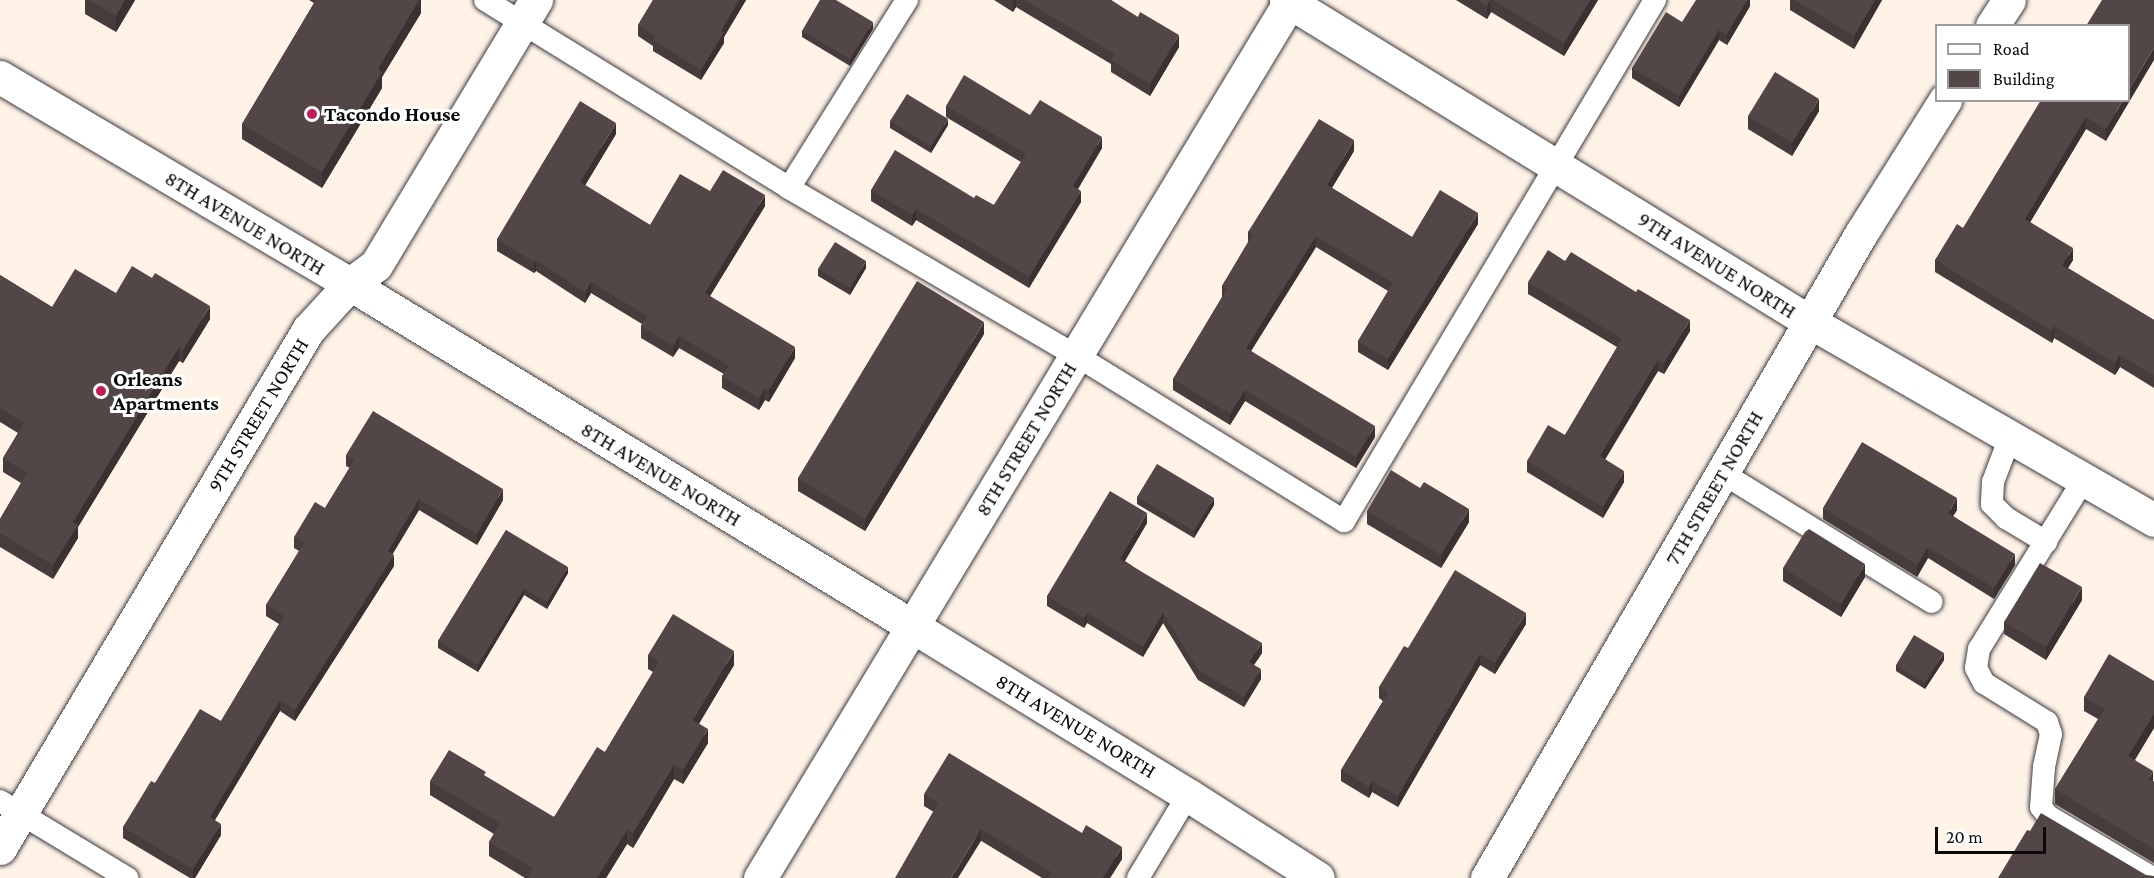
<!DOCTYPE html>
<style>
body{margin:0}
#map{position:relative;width:2154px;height:878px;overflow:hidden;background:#fff2e7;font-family:"Crimson Pro",serif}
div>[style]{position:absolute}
.roads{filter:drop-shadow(0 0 2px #3d3d3d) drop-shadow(0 0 2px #3d3d3d)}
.service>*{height:22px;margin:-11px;padding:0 11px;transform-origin:11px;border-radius:11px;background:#fff}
.minor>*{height:33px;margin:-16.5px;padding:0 16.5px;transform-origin:16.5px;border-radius:16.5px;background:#fff}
.wall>*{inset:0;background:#473c3c}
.shaded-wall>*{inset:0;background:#3a3131}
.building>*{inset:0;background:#534646}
.dots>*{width:16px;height:16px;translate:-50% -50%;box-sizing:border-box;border:3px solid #fff;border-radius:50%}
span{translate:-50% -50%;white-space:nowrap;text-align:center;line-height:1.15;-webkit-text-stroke:6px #fff;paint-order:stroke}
.poi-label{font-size:21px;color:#0a0a0a;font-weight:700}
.left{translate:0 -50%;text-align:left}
.street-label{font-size:21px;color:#0a0a0a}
.legend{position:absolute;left:1935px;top:24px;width:195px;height:78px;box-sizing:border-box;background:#fff;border:2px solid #9d9d9d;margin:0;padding:8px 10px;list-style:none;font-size:18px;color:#0a0a0a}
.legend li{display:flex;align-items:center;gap:12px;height:30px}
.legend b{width:30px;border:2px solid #9d9d9d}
.scale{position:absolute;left:1935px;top:827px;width:111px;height:27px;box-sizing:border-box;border:3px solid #0a0a0a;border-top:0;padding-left:8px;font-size:18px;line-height:21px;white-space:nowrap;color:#0a0a0a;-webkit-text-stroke:4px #fff;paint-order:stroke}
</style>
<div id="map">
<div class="roads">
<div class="service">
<div style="left:485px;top:0;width:357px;rotate:31.7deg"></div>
<div style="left:789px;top:188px;width:333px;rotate:30.3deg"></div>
<div style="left:1077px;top:356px;width:314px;rotate:31.7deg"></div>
<div style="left:1344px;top:521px;width:607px;rotate:-59.17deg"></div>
<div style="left:789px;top:188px;width:222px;rotate:-57.9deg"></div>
<div style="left:2010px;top:437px;width:48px;rotate:110.7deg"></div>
<div style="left:1993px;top:482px;width:22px;rotate:93deg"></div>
<div style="left:1992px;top:504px;width:20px;rotate:45deg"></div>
<div style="left:2006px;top:518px;width:47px;rotate:31deg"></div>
<div style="left:1722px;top:473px;width:246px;rotate:31.6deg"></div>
<div style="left:2084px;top:479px;width:200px;rotate:121.7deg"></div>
<div style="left:1979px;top:649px;width:19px;rotate:99deg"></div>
<div style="left:1976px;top:668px;width:17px;rotate:62deg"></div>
<div style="left:1984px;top:683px;width:74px;rotate:31.8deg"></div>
<div style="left:2047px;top:722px;width:13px;rotate:72deg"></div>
<div style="left:2051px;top:734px;width:34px;rotate:102deg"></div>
<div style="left:2044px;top:767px;width:40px;rotate:94.3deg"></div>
<div style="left:2041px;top:807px;width:11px;rotate:52deg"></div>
<div style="left:2048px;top:816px;width:122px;rotate:30.6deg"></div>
<div style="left:0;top:801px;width:149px;rotate:31.2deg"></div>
<div style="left:1138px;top:878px;width:97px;rotate:-58.9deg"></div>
</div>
<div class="minor">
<div style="left:1286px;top:0;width:615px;rotate:31.57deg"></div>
<div style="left:1810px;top:322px;width:397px;rotate:29.9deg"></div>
<div style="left:1992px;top:26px;width:31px;rotate:-57deg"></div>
<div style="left:0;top:77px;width:407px;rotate:30.6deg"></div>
<div style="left:350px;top:284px;width:658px;rotate:31.32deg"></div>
<div style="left:912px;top:626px;width:324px;rotate:31.5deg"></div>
<div style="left:1188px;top:795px;width:154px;rotate:32.6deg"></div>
<div style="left:0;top:848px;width:603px;rotate:-59.26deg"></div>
<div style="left:308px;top:330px;width:62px;rotate:-47.6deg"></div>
<div style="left:350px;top:284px;width:32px;rotate:-36deg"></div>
<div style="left:376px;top:265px;width:310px;rotate:-58.9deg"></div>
<div style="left:760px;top:878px;width:1026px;rotate:-58.84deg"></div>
<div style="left:1487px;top:878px;width:747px;rotate:-59.87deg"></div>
<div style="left:1862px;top:232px;width:156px;rotate:-57.8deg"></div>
</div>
</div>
<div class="wall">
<div style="clip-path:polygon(85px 0,135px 0,116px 32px,85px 14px)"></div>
<div style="clip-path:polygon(309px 0,421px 0,421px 13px,382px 77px,382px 88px,322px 188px,242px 139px,242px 124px,314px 3px)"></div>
<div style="clip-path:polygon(653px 0,746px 0,724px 37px,724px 43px,701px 80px,653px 51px,653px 46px,638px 36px,638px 25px)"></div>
<div style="clip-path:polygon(994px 0,1111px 0,1179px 47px,1150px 96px,1111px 72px,1111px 64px,1016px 7px,1013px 12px)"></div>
<div style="clip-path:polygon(1456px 0,1598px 0,1564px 56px,1491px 12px,1487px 19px)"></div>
<div style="clip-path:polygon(1750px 0,1750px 6px,1727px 45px,1719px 40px,1679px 107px,1632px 78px,1632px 68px,1682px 22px)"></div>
<div style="clip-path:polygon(1790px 0,1882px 0,1854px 49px,1790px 10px)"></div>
<div style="clip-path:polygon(2154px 0,2106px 141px,2086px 129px,2030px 222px,2073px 260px,2068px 268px,2154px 320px,2154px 388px,2120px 367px,2115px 375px,2054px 338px,2052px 343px,1935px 272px,1935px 260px,1963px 228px)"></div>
<div style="clip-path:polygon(873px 29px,850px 66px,802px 37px,802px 31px)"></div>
<div style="clip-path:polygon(946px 106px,1030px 115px,1102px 148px,1078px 189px,1081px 202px,1029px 288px,916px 220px,912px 226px,871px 201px,871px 190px,994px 205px,1021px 162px,946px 117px)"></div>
<div style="clip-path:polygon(1819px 111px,1792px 156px,1748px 129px,1748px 116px)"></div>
<div style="clip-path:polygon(890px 121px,948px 125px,931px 153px,890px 128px)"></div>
<div style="clip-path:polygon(616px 134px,585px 185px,650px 225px,710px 191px,765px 206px,710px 296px,795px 358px,769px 402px,765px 400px,759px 410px,722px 388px,722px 376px,724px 374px,679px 348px,673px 357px,641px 338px,641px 326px,642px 324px,591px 293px,585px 303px,536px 271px,534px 273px,497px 251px,497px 239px)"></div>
<div style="clip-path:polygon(1354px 151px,1332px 188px,1412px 237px,1478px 224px,1388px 370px,1358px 352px,1358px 341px,1388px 291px,1316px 247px,1251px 351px,1375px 437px,1356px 468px,1245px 401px,1230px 425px,1173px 390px,1173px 379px,1222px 297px,1222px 286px,1248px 242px,1248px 232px)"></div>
<div style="clip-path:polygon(866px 268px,850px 295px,818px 276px,818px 269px)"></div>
<div style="clip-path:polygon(0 275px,52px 307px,116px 293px,210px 319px,183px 363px,179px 361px,78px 527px,78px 538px,53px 579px,0 547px,0 519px,21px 483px,3px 472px,3px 458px,18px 433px,0 422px)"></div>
<div style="clip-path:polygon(1528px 282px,1690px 331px,1664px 374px,1658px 371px,1605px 459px,1624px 482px,1603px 518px,1527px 472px,1527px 461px,1565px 435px,1617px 347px,1528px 294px)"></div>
<div style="clip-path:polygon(984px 334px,865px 531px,798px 491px,798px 478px)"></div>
<div style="clip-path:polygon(346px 455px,503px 500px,477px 545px,419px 510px,392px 554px,394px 566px,295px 721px,280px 711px,215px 820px,221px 835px,195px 878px,190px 878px,123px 838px,123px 827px,155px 783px,221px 721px,279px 624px,266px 616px,266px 605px,299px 551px,294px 548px,294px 537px,325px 508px,350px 468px,346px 466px)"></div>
<div style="clip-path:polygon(1137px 497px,1214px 505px,1194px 538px,1137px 504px)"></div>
<div style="clip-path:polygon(1823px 508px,1957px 510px,1953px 516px,2015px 565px,1994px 599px,1928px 558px,1917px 577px,1823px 519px)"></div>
<div style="clip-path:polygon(1367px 511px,1469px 522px,1441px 568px,1367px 524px)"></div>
<div style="clip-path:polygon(1147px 523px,1125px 561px,1262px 653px,1254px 665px,1261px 679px,1244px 707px,1198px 680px,1163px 623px,1143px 657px,1087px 623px,1084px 628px,1047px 606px,1047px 596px)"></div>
<div style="clip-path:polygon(506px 530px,568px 573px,547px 609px,524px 595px,478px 672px,438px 648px,438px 641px)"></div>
<div style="clip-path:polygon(1783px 568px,1865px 577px,1841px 617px,1783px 581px)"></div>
<div style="clip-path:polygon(2082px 600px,2046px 660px,2004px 634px,2004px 622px)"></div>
<div style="clip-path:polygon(1526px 624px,1495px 674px,1480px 665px,1398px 807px,1372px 792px,1369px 798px,1341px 781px,1341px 770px,1383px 701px,1379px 698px,1379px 687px,1408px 648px)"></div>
<div style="clip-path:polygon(648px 655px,734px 665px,699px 723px,708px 743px,683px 784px,674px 779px,633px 848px,627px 844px,606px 878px,525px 878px,489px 856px,489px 842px,494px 834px,430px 795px,430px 781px,554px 817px,605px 752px,653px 672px,648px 669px)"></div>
<div style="clip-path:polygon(1944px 660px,1925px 689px,1896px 671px,1896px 665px)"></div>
<div style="clip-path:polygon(2154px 681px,2154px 728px,2135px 760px,2154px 782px,2154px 863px,2055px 804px,2055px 789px,2098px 719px,2084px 711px,2084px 697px)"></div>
<div style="clip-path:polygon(924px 794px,1122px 859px,1110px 878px,1042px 878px,924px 806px)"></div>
</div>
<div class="shaded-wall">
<div style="clip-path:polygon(125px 0,135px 0,116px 32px,116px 16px)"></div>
<div style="clip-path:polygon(419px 0,421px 0,421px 13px,382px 77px,382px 88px,322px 188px,322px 172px,378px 69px)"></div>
<div style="clip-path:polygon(739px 0,746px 0,724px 37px,724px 43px,701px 80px,701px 70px,721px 31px)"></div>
<div style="clip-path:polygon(1013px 0,1016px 0,1016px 7px,1013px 12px)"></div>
<div style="clip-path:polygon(1490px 0,1491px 12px,1487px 19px,1487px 6px)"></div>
<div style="clip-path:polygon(1590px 0,1598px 0,1564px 56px,1564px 43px)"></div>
<div style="clip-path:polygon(1747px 0,1750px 0,1750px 6px,1727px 45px,1727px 34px)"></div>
<div style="clip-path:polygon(1875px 0,1882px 0,1854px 49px,1854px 36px)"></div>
<div style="clip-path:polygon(873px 22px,873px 29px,850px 66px,850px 59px)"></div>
<div style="clip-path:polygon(1719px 30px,1719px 40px,1679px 107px,1679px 96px)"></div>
<div style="clip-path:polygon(1179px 35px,1179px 47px,1150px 96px,1150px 84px)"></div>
<div style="clip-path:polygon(2154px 48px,2154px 60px,2106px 141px,2106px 129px,2123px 100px,2128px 100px,2128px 91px)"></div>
<div style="clip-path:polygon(1819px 99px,1819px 111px,1792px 156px,1792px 143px)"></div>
<div style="clip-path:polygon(2086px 117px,2086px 129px,2025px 231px,2025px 219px)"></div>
<div style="clip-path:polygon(948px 119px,948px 125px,931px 153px,931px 146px)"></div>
<div style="clip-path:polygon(616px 123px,616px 134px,580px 194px,580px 182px)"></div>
<div style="clip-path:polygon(1102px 137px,1102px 148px,1073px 197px,1073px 186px)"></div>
<div style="clip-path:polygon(1354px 140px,1354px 151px,1327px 196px,1327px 185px)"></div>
<div style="clip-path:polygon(1081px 191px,1081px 202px,1029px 288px,1029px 277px)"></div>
<div style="clip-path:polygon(765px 195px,765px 206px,705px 304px,705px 293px)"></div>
<div style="clip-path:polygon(916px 209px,916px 220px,912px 226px,912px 215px)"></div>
<div style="clip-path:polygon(1478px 213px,1478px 224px,1388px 370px,1388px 359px)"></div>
<div style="clip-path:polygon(1316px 236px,1316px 247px,1246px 359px,1246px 348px)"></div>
<div style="clip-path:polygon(2073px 248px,2073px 260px,2062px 277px,2062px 265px)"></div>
<div style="clip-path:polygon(536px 260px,536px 271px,534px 273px,534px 262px)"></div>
<div style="clip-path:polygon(866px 261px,866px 268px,850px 295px,850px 288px)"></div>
<div style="clip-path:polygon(591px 282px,591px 293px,585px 303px,585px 292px)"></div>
<div style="clip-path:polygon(210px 306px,210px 319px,183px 363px,183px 350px)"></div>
<div style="clip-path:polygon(1690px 320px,1690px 331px,1664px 374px,1664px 363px)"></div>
<div style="clip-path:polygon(984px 322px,984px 334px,865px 531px,865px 519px)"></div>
<div style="clip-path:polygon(2054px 326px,2054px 338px,2052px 343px,2052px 331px)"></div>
<div style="clip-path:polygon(679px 336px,679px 348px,673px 357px,673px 346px)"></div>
<div style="clip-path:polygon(179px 347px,179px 361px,78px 527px,78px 538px,53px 579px,53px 565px,73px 522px)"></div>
<div style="clip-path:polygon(795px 347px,795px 358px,769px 402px,769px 390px)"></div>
<div style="clip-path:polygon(2120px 355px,2120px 367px,2115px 375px,2115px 363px)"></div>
<div style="clip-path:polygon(1658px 360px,1658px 371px,1600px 468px,1600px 456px)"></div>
<div style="clip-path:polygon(765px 388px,765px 400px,759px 410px,759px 398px)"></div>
<div style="clip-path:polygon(1245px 390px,1245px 401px,1230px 425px,1230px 414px)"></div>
<div style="clip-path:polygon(1375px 426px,1375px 437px,1356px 468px,1356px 457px)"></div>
<div style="clip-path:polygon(1624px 471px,1624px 482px,1603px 518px,1603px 507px)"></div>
<div style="clip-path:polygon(503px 489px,503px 500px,477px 545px,477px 534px)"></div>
<div style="clip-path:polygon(1214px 498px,1214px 505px,1194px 538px,1194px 531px)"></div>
<div style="clip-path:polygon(1957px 498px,1957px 510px,1948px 524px,1948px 513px)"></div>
<div style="clip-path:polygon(419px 499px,419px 510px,388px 562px,388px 551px)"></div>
<div style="clip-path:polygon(1469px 509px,1469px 522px,1441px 568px,1441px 555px)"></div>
<div style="clip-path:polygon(1147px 513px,1147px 523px,1120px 569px,1120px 559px)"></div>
<div style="clip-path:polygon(1928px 547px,1928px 558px,1917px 577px,1917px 565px)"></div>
<div style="clip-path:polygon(2015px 554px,2015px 565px,1994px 599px,1994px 588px)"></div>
<div style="clip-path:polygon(394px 555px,394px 566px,295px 721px,295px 710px)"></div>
<div style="clip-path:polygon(1865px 564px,1865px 577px,1841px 617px,1841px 604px)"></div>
<div style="clip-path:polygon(568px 567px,568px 573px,547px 609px,547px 602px)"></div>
<div style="clip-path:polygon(2082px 587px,2082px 600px,2046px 660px,2046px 647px)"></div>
<div style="clip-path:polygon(524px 589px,524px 595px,478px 672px,478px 665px)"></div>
<div style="clip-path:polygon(1087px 613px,1087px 623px,1084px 628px,1084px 618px)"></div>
<div style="clip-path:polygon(1163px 613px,1163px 623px,1143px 657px,1143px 647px)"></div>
<div style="clip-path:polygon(1526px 613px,1526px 624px,1495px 674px,1495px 663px)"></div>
<div style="clip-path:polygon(1262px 643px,1262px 653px,1249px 672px,1249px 662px)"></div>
<div style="clip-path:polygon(734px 651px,734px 665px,693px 734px,693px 720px)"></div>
<div style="clip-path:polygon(1944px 653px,1944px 660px,1925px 689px,1925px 683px)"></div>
<div style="clip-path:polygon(1480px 654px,1480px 665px,1398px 807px,1398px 796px)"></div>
<div style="clip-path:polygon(1261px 669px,1261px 679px,1244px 707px,1244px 697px)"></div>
<div style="clip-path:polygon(280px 700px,280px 711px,210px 828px,210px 817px)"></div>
<div style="clip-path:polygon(2154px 714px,2154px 728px,2128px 770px,2128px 756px)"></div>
<div style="clip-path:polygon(708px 729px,708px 743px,683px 784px,683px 770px)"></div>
<div style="clip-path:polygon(674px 765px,674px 779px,633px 848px,633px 833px)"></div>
<div style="clip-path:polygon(2153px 771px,2153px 785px,2149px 779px)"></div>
<div style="clip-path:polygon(1372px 781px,1372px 792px,1369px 798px,1369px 787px)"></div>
<div style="clip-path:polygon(221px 824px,221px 835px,195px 878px,193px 878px,193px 869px)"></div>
<div style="clip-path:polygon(981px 829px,981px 841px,958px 878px,951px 878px)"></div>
<div style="clip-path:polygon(627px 830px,627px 844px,606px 878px,597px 878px)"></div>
<div style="clip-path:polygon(1122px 847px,1122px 859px,1110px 878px,1103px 878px)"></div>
</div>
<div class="building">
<div style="clip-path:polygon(89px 0,125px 0,116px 16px)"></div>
<div style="clip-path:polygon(316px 0,419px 0,378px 69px,382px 72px,322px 172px,242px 124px)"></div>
<div style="clip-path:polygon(653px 0,739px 0,721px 31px,724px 32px,701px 70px,653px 40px,655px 36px,638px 25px)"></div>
<div style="clip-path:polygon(820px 0,836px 0,873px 22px,850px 59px,802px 31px)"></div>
<div style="clip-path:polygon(1024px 0,1111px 0,1138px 17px,1140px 12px,1179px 35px,1150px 84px,1111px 60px,1115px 54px)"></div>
<div style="clip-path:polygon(1477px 0,1490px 0,1487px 6px)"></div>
<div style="clip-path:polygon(1493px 0,1590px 0,1564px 43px)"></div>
<div style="clip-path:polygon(1696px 0,1747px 0,1727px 34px,1719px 30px,1679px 96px,1632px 68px,1666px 12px,1682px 22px)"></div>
<div style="clip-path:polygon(1795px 0,1875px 0,1854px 36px)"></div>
<div style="clip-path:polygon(2102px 0,2154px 0,2154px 48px,2128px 91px,2128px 26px,2086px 26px)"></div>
<div style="clip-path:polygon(1775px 72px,1819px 99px,1792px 143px,1748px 116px)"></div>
<div style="clip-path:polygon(964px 75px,1030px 115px,1040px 100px,1102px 137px,1073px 186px,1081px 191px,1029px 277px,916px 209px,912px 215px,871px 190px,895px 150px,974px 198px,976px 195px,994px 205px,1026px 154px,946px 106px)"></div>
<div style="clip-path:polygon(907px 94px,948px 119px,931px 146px,890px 121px)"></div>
<div style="clip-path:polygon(2041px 100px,2123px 100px,2106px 129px,2086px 117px,2025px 219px,2073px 248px,2062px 265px,2154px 320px,2154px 376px,2120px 355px,2115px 363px,2054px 326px,2052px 331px,1935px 260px,1957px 224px,1963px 228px)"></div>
<div style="clip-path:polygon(580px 101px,616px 123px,580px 182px,650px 225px,680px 174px,710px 191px,723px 170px,765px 195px,705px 293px,795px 347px,769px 390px,765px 388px,759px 398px,722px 376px,729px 366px,679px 336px,673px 346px,641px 326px,647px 316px,591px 282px,585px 292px,536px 260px,534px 262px,497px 239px)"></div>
<div style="clip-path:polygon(1319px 119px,1354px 140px,1327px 185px,1412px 237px,1440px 190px,1478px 213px,1388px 359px,1358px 341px,1393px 283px,1316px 236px,1246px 348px,1375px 426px,1356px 457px,1245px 390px,1230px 414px,1173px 379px,1227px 289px,1222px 286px,1253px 235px,1248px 232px)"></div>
<div style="clip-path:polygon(835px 242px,866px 261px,850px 288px,818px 269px)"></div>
<div style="clip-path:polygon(1548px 250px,1565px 261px,1571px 252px,1636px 292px,1638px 289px,1690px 320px,1664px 363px,1658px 360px,1600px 456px,1624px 471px,1603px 507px,1527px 461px,1548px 425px,1565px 435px,1622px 339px,1528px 282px)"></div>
<div style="clip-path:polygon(132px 266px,152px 278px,155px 273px,210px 306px,183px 350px,179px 347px,73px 522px,78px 525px,53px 565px,0 533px,0 519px,27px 473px,3px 458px,24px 423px,0 408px,0 275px,52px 307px,75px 269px,116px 293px)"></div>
<div style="clip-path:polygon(917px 281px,984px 322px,865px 519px,798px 478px)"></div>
<div style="clip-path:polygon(373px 411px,503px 489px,477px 534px,419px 499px,388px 551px,394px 555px,295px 710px,280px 700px,210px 817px,221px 824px,193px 869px,123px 827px,151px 781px,155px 783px,200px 709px,221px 721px,284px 616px,266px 605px,304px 543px,294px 537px,315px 502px,325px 508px,354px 460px,346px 455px)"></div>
<div style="clip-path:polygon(1862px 442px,1957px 498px,1948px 513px,2015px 554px,1994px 588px,1928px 547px,1917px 565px,1823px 508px)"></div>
<div style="clip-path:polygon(1157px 464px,1214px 498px,1194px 531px,1137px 497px)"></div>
<div style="clip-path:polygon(1391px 470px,1420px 488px,1424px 482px,1469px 509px,1441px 555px,1367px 511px)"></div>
<div style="clip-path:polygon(1110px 491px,1147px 513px,1120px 559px,1262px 643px,1249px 662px,1261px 669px,1244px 697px,1198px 670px,1163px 613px,1143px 647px,1087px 613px,1084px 618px,1047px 596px)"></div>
<div style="clip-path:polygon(1809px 529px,1865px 564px,1841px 604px,1783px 568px,1805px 532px)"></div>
<div style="clip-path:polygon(506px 530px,568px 567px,547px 602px,524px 589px,478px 665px,438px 641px)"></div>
<div style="clip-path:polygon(2040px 563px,2082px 587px,2046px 647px,2004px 622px)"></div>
<div style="clip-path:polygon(1455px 570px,1526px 613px,1495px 663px,1480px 654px,1398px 796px,1372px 781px,1369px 787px,1341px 770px,1388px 693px,1379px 687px,1404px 646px,1408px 648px)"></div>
<div style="clip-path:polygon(673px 614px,734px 651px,693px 720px,708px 729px,683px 770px,674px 765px,633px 833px,627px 830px,597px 878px,527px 878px,533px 868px,489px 842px,500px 823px,430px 781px,449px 750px,486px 772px,484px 775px,554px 817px,597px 747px,605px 752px,659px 662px,648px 655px)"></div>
<div style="clip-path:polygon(1914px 635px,1944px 653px,1925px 683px,1896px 665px)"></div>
<div style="clip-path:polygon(2109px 654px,2154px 681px,2154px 714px,2128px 756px,2153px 771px,2149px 779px,2154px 782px,2154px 849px,2055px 789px,2105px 709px,2084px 697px)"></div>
<div style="clip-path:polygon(949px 753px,1082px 833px,1086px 825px,1122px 847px,1103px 878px,1048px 878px,1051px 872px,981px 829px,951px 878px,895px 878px,938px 803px,924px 794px)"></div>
<div style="clip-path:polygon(2041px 813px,2146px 875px,2154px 876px,2154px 878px,1998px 878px,2027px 830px,2030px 831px)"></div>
</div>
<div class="dots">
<div style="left:312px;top:114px;background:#c11b5a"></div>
<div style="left:101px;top:391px;background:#c11b5a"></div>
</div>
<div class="poi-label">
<span class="left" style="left:324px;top:114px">Tacondo House</span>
<span class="left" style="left:113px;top:391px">Orleans<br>Apartments</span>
</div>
<div class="street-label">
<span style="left:245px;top:223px;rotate:31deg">8TH AVENUE NORTH</span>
<span style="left:1717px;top:265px;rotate:32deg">9TH AVENUE NORTH</span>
<span style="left:258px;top:415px;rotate:-59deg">9TH STREET NORTH</span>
<span style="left:1026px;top:439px;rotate:-59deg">8TH STREET NORTH</span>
<span style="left:661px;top:474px;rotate:31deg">8TH AVENUE NORTH</span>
<span style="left:1714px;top:488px;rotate:-60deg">7TH STREET NORTH</span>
<span style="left:1076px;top:726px;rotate:31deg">8TH AVENUE NORTH</span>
</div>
<ul class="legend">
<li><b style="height:8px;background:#fff"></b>Road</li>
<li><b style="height:16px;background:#534646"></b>Building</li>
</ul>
<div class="scale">20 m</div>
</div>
